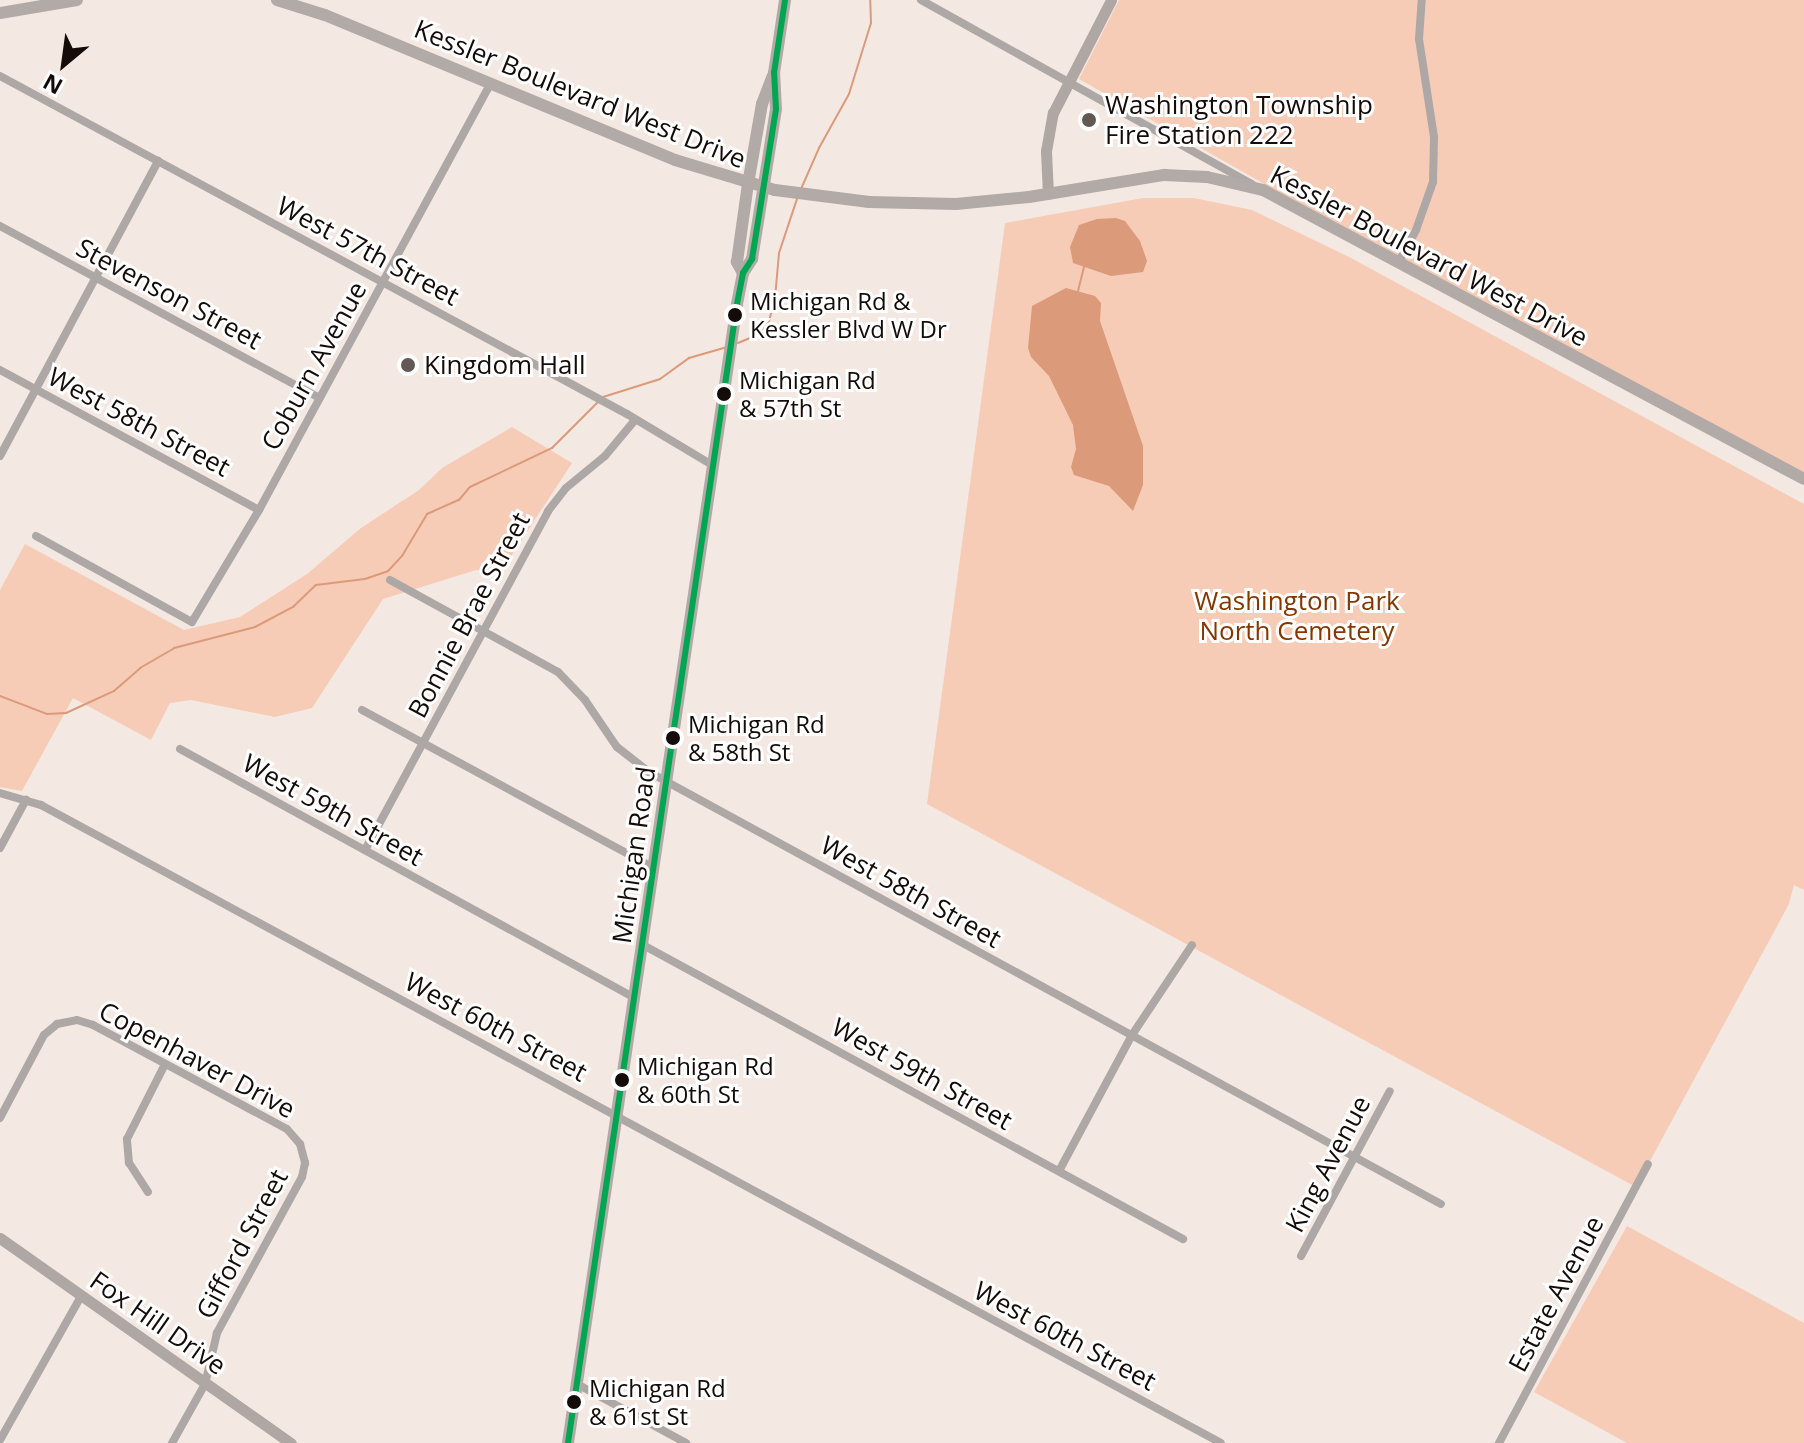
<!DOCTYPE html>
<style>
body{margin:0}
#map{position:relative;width:1804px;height:1443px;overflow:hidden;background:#f4e8e2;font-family:"Open Sans",sans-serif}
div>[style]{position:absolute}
.green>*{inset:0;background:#f6ccb7}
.water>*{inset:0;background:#db9a7a}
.stream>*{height:2px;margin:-1px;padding:0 1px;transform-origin:1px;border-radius:1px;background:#db9a7a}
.street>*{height:8px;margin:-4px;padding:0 4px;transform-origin:4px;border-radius:4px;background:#ada8a6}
.secondary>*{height:11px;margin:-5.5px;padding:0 5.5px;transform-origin:5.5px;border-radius:5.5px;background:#aea7a3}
.primary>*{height:12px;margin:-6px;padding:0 6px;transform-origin:6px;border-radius:6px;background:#b2aaa6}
.bus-1>*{height:6px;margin:-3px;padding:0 3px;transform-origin:3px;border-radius:3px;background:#00a651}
.dots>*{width:22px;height:22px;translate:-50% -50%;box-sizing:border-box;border:4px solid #fff;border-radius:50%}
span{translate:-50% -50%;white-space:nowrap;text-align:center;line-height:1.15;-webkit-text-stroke:6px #fff;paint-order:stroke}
.bus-label{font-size:24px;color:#140c08}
.left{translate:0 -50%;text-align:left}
.street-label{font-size:26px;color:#140c08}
.poi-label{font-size:26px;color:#140c08}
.park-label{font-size:26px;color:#863700}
.north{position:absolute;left:24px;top:24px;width:80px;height:80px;-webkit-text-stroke:6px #fff;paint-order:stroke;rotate:209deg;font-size:22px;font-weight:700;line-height:32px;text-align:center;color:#140c08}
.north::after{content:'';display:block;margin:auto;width:28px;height:36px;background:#140c08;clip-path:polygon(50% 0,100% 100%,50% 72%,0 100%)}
</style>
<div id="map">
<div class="green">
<div style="clip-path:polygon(1119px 0,1804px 0,1804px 479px,1572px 358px,1079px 79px)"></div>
<div style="clip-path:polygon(1143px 198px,1194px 198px,1252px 210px,1351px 258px,1804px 504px,1804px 890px,1794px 885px,1789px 904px,1636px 1187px,927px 804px,1005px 223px)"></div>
<div style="clip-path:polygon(512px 427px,572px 463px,500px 573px,476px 570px,383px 599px,312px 708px,275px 717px,191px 700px,170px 703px,151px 740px,73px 698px,22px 791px,0 787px,0 590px,25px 544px,184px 630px,240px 617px,307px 574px,361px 528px,419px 490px,442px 468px)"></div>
<div style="clip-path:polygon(1627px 1226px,1804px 1323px,1804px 1443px,1627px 1443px,1534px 1392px)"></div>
</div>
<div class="water">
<div style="clip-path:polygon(1116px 218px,1125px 221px,1140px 241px,1147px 261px,1143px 272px,1111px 276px,1073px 263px,1070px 247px,1079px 225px,1097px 219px)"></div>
<div style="clip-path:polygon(1066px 288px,1095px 296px,1101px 303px,1100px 321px,1143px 446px,1143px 485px,1133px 511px,1109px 486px,1074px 475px,1071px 467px,1076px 449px,1073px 425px,1049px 376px,1031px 357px,1028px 348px,1032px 306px)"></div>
</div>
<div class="stream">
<div style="left:801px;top:189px;width:45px;rotate:-66.3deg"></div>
<div style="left:819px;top:148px;width:62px;rotate:-60.9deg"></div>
<div style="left:849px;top:94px;width:74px;rotate:-72.8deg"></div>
<div style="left:871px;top:23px;width:23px;rotate:-92deg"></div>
<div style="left:1078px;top:291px;width:25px;rotate:-76deg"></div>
<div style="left:738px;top:343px;width:25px;rotate:-23deg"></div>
<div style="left:761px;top:333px;width:14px;rotate:-56deg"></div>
<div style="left:769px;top:321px;width:24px;rotate:-75deg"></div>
<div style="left:775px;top:298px;width:45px;rotate:-84.9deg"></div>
<div style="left:779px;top:253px;width:57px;rotate:-71.6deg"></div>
<div style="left:603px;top:397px;width:60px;rotate:-17.5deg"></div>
<div style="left:660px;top:379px;width:36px;rotate:-36deg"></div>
<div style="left:689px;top:358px;width:37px;rotate:-16deg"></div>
<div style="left:0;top:696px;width:50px;rotate:21deg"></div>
<div style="left:47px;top:714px;width:19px;rotate:-3deg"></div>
<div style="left:66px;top:713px;width:53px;rotate:-24.6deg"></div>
<div style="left:114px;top:691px;width:35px;rotate:-41deg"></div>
<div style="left:140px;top:668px;width:39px;rotate:-30deg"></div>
<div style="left:174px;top:648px;width:84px;rotate:-14.5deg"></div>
<div style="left:255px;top:627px;width:43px;rotate:-27.8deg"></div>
<div style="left:293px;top:607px;width:32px;rotate:-44deg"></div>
<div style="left:316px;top:585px;width:49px;rotate:-7deg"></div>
<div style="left:365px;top:579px;width:24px;rotate:-19deg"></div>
<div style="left:388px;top:571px;width:21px;rotate:-47deg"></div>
<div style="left:402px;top:556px;width:49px;rotate:-59.2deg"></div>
<div style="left:427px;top:514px;width:35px;rotate:-24deg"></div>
<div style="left:459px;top:500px;width:17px;rotate:-50deg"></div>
<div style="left:470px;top:487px;width:91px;rotate:-25.4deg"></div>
<div style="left:552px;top:448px;width:65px;rotate:-45deg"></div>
</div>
<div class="street">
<div style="left:921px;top:0;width:379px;rotate:29.1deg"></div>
<div style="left:0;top:76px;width:712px;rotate:28.33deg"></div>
<div style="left:627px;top:414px;width:101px;rotate:30.9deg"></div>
<div style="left:0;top:226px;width:363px;rotate:28.3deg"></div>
<div style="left:1399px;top:261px;width:35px;rotate:-61deg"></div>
<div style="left:1416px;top:230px;width:51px;rotate:-70.5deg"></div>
<div style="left:1433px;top:182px;width:45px;rotate:-88.7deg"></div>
<div style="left:1434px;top:137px;width:99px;rotate:-98.7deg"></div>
<div style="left:1419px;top:39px;width:39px;rotate:-86deg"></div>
<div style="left:0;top:370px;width:294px;rotate:28.4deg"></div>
<div style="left:0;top:456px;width:335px;rotate:-61.8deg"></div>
<div style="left:36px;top:536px;width:178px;rotate:28.9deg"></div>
<div style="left:192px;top:622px;width:131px;rotate:-59.1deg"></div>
<div style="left:259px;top:510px;width:485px;rotate:-61.5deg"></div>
<div style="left:390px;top:580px;width:192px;rotate:28.7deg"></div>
<div style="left:558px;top:672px;width:39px;rotate:46deg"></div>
<div style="left:585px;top:700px;width:57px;rotate:55.8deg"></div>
<div style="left:617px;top:747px;width:41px;rotate:38deg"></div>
<div style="left:649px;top:772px;width:902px;rotate:28.61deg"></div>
<div style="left:362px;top:710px;width:332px;rotate:28.4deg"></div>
<div style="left:180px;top:749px;width:519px;rotate:28.69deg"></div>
<div style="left:0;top:793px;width:43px;rotate:16.3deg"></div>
<div style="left:41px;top:805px;width:1341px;rotate:28.4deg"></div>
<div style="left:0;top:848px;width:55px;rotate:-61.6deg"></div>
<div style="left:365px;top:850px;width:385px;rotate:-61.6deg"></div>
<div style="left:548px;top:511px;width:29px;rotate:-52deg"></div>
<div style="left:566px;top:488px;width:50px;rotate:-39.4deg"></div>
<div style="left:605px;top:456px;width:47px;rotate:-50.2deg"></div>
<div style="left:643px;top:945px;width:615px;rotate:28.57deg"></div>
<div style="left:0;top:1118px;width:94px;rotate:-62.1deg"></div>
<div style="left:44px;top:1035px;width:17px;rotate:-40deg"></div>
<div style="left:57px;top:1024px;width:20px;rotate:-11deg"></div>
<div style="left:77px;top:1020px;width:17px;rotate:17deg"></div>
<div style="left:93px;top:1025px;width:220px;rotate:28.2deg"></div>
<div style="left:287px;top:1129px;width:20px;rotate:49deg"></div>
<div style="left:300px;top:1144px;width:20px;rotate:75deg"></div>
<div style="left:305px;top:1163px;width:14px;rotate:102deg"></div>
<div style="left:302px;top:1177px;width:178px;rotate:118.6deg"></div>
<div style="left:217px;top:1333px;width:52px;rotate:103.2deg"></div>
<div style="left:205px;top:1384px;width:68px;rotate:119.2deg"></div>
<div style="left:1059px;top:1171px;width:154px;rotate:-61.8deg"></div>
<div style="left:1132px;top:1035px;width:108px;rotate:-56.3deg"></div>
<div style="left:148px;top:1192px;width:35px;rotate:-123deg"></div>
<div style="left:129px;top:1163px;width:24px;rotate:-95deg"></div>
<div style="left:127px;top:1139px;width:84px;rotate:-63.1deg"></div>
<div style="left:1301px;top:1256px;width:187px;rotate:-61.7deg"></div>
<div style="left:577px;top:1384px;width:124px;rotate:28.4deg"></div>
<div style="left:0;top:1440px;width:165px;rotate:-60.6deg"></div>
<div style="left:1499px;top:1443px;width:316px;rotate:-61.9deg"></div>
</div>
<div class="secondary">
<div style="left:1048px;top:194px;width:43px;rotate:-92.7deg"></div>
<div style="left:1046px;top:151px;width:39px;rotate:-80deg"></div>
<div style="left:1053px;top:113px;width:127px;rotate:-62.8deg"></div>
<div style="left:0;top:1238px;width:356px;rotate:35.2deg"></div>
</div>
<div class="primary">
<div style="left:277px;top:0;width:50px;rotate:17.4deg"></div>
<div style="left:325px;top:15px;width:379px;rotate:22.5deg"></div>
<div style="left:675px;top:160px;width:104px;rotate:16.7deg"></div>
<div style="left:775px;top:190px;width:95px;rotate:7.3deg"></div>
<div style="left:869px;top:202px;width:87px;rotate:1.3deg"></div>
<div style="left:956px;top:204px;width:73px;rotate:-5.5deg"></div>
<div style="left:1029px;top:197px;width:137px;rotate:-9.3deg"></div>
<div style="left:1164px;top:175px;width:43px;rotate:2.7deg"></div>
<div style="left:1207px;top:177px;width:57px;rotate:13.1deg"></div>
<div style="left:1263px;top:190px;width:613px;rotate:28.11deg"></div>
<div style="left:0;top:13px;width:78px;rotate:-9.6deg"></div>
<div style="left:743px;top:273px;width:13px;rotate:-119deg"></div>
<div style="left:737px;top:262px;width:79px;rotate:-82deg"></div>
<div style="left:748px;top:184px;width:81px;rotate:-80.1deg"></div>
<div style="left:762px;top:104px;width:30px;rotate:-69deg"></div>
<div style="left:568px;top:1443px;width:1151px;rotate:-81.56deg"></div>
<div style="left:737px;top:304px;width:32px;rotate:-79deg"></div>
<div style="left:743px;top:273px;width:17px;rotate:-57deg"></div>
<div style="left:752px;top:259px;width:152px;rotate:-80.9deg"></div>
<div style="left:776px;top:109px;width:36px;rotate:-93deg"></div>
<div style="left:774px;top:73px;width:74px;rotate:-81.4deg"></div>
</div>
<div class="bus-1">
<div style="left:568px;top:1443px;width:1151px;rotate:-81.56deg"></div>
<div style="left:737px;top:304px;width:32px;rotate:-79deg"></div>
<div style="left:743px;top:273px;width:17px;rotate:-57deg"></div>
<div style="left:752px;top:259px;width:152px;rotate:-80.9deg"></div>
<div style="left:776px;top:109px;width:36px;rotate:-93deg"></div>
<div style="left:774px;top:73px;width:74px;rotate:-81.4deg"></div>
</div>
<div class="dots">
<div style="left:1089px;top:120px;background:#625954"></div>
<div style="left:735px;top:315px;background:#140c08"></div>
<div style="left:408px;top:365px;background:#625954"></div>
<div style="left:724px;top:394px;background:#140c08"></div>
<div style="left:673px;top:738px;background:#140c08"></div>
<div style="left:622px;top:1080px;background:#140c08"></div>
<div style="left:574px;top:1402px;background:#140c08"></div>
</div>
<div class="bus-label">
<span class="left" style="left:750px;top:315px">Michigan Rd &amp;<br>Kessler Blvd W Dr</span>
<span class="left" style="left:739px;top:394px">Michigan Rd<br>&amp; 57th St</span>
<span class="left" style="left:688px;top:738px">Michigan Rd<br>&amp; 58th St</span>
<span class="left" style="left:637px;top:1080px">Michigan Rd<br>&amp; 60th St</span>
<span class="left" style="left:589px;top:1402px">Michigan Rd<br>&amp; 61st St</span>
</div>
<div class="street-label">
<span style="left:580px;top:94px;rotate:22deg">Kessler Boulevard West Drive</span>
<span style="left:368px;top:251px;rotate:28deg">West 57th Street</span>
<span style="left:1429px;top:256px;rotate:28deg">Kessler Boulevard West Drive</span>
<span style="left:169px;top:294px;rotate:28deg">Stevenson Street</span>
<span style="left:314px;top:366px;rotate:-61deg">Coburn Avenue</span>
<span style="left:139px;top:422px;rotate:28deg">West 58th Street</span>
<span style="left:469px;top:615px;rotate:-62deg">Bonnie Brae Street</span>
<span style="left:333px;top:810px;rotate:29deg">West 59th Street</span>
<span style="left:634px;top:855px;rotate:-82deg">Michigan Road</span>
<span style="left:911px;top:892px;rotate:29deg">West 58th Street</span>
<span style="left:496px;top:1027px;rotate:28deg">West 60th Street</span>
<span style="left:197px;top:1060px;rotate:28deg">Copenhaver Drive</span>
<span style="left:922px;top:1074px;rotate:29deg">West 59th Street</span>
<span style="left:1328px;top:1164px;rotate:-62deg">King Avenue</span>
<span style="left:242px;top:1244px;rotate:-62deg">Gifford Street</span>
<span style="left:1556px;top:1294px;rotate:-62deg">Estate Avenue</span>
<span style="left:158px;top:1323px;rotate:35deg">Fox Hill Drive</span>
<span style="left:1065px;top:1336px;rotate:28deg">West 60th Street</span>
</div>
<div class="poi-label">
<span class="left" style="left:1105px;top:120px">Washington Township<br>Fire Station 222</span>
<span class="left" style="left:424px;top:365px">Kingdom Hall</span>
</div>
<div class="park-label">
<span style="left:1297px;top:616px">Washington Park<br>North Cemetery</span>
</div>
<div class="north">N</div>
</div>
